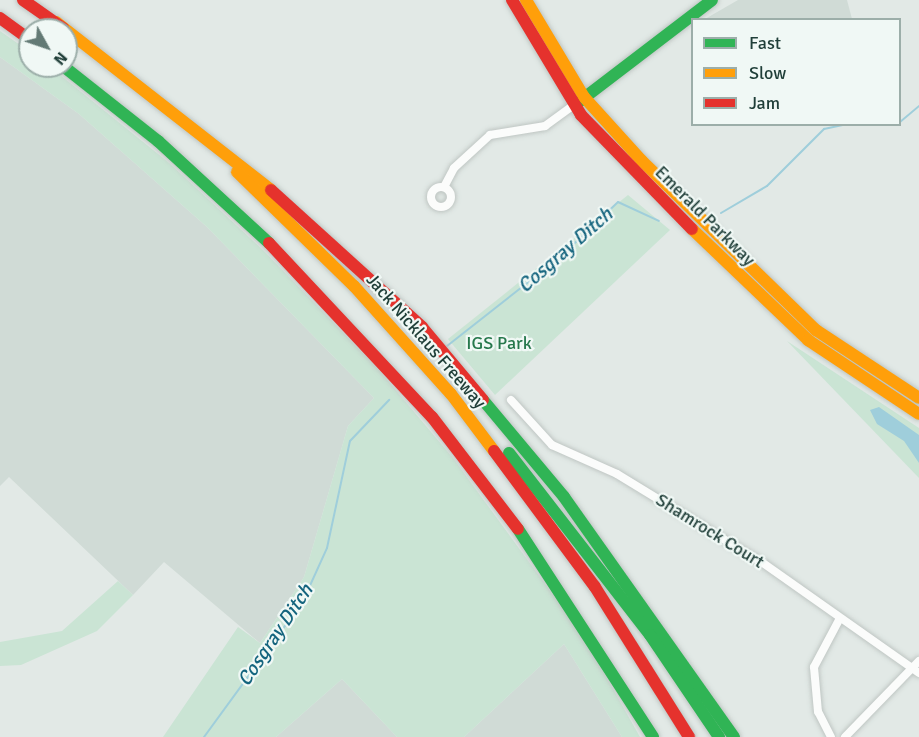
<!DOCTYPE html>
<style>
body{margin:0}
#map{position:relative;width:919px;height:737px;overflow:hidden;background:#e2e9e6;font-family:Signika,sans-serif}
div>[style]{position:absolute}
.built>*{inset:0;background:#d0dbd6}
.green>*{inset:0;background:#cae4d4}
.water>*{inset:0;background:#9fcedb}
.stream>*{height:2px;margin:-1px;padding:0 1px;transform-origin:1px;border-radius:1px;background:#9fcedb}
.roads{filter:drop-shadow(0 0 2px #bfc6c3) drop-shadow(0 0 2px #bfc6c3)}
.street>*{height:8px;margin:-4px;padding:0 4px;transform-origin:4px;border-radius:4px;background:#fbfcfb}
.street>.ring{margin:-4px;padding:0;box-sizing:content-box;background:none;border:8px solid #fbfcfb;border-radius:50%}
.fast>*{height:12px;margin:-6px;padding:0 6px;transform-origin:6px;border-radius:6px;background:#30b455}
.slow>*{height:12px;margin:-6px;padding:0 6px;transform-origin:6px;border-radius:6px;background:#ff9f0a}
.jam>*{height:12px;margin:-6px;padding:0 6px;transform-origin:6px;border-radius:6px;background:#e5322d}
span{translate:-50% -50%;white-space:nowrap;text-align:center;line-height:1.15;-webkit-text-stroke:4.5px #f0f8f5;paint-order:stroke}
.street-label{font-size:18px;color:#1f3e38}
.park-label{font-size:18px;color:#26784c}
.water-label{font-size:20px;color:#14647e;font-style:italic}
.legend{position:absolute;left:691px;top:18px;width:210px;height:108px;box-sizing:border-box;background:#f0f8f5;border:2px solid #9caea9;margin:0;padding:8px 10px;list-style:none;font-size:18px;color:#1f3e38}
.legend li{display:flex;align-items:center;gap:12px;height:30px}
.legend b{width:30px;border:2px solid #9caea9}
.north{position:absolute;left:18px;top:18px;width:60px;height:60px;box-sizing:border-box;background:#f0f8f5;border:2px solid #9caea9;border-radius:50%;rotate:130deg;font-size:16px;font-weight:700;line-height:24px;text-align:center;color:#1f3e38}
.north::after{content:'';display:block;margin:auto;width:21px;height:27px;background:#637a75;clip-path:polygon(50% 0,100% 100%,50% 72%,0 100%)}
</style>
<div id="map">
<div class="built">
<div style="clip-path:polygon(738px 0,847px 0,852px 19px,705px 19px)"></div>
<div style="clip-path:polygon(0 57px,79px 114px,207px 227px,374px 398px,348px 426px,304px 577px,260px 643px,164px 562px,133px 595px,9px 477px,0 486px)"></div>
<div style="clip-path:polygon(564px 644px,622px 737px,464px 737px)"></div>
<div style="clip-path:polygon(342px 679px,397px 737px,276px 737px)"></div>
</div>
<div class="green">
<div style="clip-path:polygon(0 31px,30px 52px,30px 66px,49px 66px,168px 162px,263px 250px,377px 368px,453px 458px,583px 636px,640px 737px,622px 737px,564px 644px,464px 737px,397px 737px,342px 679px,276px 737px,163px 737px,238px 627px,260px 643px,304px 577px,348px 426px,374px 398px,207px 227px,79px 114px,0 57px)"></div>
<div style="clip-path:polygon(628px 195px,670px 230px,495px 395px,448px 339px)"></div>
<div style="clip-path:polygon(787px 341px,919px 428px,919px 478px)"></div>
<div style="clip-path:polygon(118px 581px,133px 595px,97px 631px,21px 665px,0 666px,0 642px,62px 631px)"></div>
</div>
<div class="water">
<div style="clip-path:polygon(879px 407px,919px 435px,919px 463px,904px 441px,877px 424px,870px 410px)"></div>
</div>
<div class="stream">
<div style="left:900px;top:122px;width:25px;rotate:-40deg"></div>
<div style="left:721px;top:213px;width:53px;rotate:-30.4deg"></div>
<div style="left:767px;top:186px;width:81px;rotate:-45deg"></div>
<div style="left:824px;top:129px;width:25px;rotate:-12deg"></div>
<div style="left:447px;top:346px;width:142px;rotate:-38.2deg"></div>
<div style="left:559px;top:258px;width:81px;rotate:-43.5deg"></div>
<div style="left:618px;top:202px;width:45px;rotate:24.9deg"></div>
<div style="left:204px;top:737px;width:168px;rotate:-53.9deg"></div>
<div style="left:303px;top:601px;width:58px;rotate:-65.6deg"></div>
<div style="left:327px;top:548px;width:109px;rotate:-77.9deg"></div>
<div style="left:350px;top:441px;width:57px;rotate:-46.4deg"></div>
</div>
<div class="roads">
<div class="street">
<div class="ring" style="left:431px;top:187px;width:12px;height:12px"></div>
<div style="left:444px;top:187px;width:21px;rotate:-62deg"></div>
<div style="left:454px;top:168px;width:49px;rotate:-42.5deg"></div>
<div style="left:490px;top:135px;width:56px;rotate:-9.3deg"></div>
<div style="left:545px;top:126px;width:36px;rotate:-36deg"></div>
<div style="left:511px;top:400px;width:61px;rotate:47.7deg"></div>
<div style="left:552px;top:445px;width:71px;rotate:24deg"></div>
<div style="left:617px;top:474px;width:171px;rotate:31.4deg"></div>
<div style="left:763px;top:563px;width:191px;rotate:35.2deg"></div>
<div style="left:831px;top:737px;width:28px;rotate:-117deg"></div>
<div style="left:818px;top:712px;width:45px;rotate:-95.1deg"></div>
<div style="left:814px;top:667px;width:55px;rotate:-62deg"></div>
<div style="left:845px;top:737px;width:106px;rotate:-45.8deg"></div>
</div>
<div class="fast">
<div style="left:63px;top:66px;width:121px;rotate:38.3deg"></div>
<div style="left:158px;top:141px;width:151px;rotate:42.6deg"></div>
<div style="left:580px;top:101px;width:166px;rotate:-37.4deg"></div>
<div style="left:483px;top:400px;width:126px;rotate:50.1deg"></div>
<div style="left:564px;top:497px;width:294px;rotate:54.7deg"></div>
<div style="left:509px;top:453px;width:230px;rotate:52.2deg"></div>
<div style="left:650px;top:635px;width:123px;rotate:55.9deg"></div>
<div style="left:518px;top:529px;width:248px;rotate:57deg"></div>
</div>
<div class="slow">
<div style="left:526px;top:0;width:113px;rotate:59.1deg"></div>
<div style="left:584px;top:97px;width:86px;rotate:47.8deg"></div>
<div style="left:642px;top:161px;width:243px;rotate:44.2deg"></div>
<div style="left:816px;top:330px;width:123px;rotate:33.4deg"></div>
<div style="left:56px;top:22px;width:273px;rotate:38deg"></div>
<div style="left:237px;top:172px;width:163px;rotate:44.3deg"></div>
<div style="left:354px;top:286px;width:145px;rotate:48.1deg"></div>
<div style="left:451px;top:394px;width:71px;rotate:53deg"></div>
<div style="left:692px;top:229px;width:161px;rotate:43.7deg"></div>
<div style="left:808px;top:340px;width:133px;rotate:33.7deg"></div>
</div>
<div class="jam">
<div style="left:23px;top:0;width:49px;rotate:35deg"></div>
<div style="left:512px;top:0;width:134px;rotate:59deg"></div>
<div style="left:581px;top:115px;width:159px;rotate:45.8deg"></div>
<div style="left:0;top:18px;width:37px;rotate:36deg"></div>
<div style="left:271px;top:190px;width:204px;rotate:42.2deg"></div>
<div style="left:422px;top:327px;width:95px;rotate:50.1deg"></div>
<div style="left:269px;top:243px;width:238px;rotate:46.9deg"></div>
<div style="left:432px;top:417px;width:141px;rotate:52.5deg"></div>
<div style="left:494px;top:451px;width:169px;rotate:53.4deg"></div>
<div style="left:595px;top:587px;width:177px;rotate:57.9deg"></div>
</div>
</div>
<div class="street-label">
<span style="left:705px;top:216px;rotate:45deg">Emerald Parkway</span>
<span style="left:426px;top:341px;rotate:49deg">Jack Nicklaus Freeway</span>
<span style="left:710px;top:531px;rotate:32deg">Shamrock Court</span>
</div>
<div class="park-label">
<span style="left:499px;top:343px">IGS Park</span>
</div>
<div class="water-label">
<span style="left:565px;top:250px;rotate:-41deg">Cosgray Ditch</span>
<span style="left:275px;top:635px;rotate:-56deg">Cosgray Ditch</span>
</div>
<ul class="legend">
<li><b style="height:8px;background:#30b455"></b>Fast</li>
<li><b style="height:8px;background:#ff9f0a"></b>Slow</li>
<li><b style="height:8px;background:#e5322d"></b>Jam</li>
</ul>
<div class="north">N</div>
</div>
